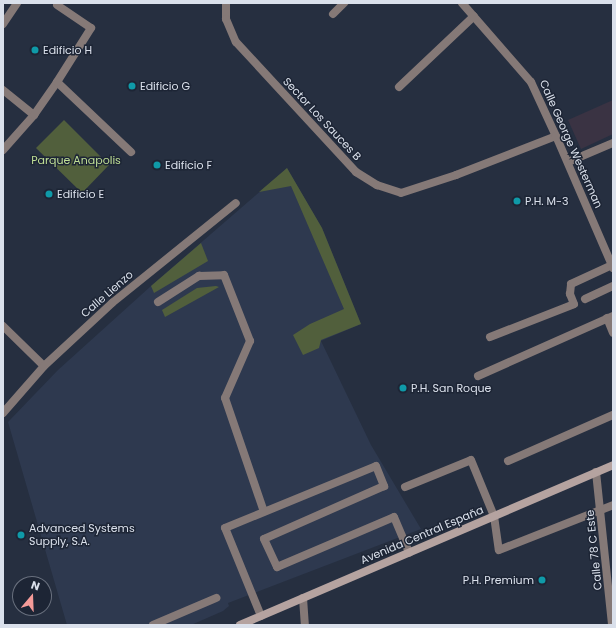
<!DOCTYPE html>
<meta charset="utf-8">
<style>
body{margin:0}
#map{position:relative;width:616px;height:628px;overflow:hidden;background:#262f40;font-family:Poppins,sans-serif}
div>[style]{position:absolute}
.built>*{inset:0;background:#2e394f}
.education>*{inset:0;background:#3a3343}
.green>*{inset:0;background:#515f3c}
.service>*{height:8px;margin:-4px;padding:0 4px;transform-origin:4px;border-radius:4px;background:#857977}
.minor>*{height:8px;margin:-4px;padding:0 4px;transform-origin:4px;border-radius:4px;background:#857977}
.secondary>*{height:8px;margin:-4px;padding:0 4px;transform-origin:4px;border-radius:4px;background:#b5a3a0}
.dots>*{width:11px;height:11px;translate:-50% -50%;box-sizing:border-box;border:2px solid #1d2535;border-radius:50%}
span{translate:-50% -50%;white-space:nowrap;text-align:center;line-height:1.15;-webkit-text-stroke:3px #1d2535;paint-order:stroke}
.poi-label{font-size:11px;color:#dae0eb}
.left{translate:0 -50%;text-align:left}
.right{translate:-100% -50%;text-align:right}
.street-label{font-size:11px;color:#dae0eb}
.park-label{font-size:11px;color:#bfde95}
.frame{position:absolute;inset:0;border:4px solid #dae0eb;pointer-events:none}
.north{position:absolute;left:12px;top:576px;width:40px;height:40px;box-sizing:border-box;background:#1d2535;border:1px solid #69707e;border-radius:50%;rotate:19deg;font-size:11px;font-weight:700;line-height:16px;text-align:center;color:#dae0eb}
.north::after{content:'';display:block;margin:auto;width:14px;height:18px;background:#f59b99;clip-path:polygon(50% 0,100% 100%,50% 72%,0 100%)}
</style>
<div id="map">
<div class="built">
<div style="clip-path:polygon(287px 168px,322px 228px,361px 324px,321px 341px,371px 445px,421px 529px,228px 603px,229px 606px,223px 611px,191px 625px,67px 625px,8px 422px,58px 370px,151px 286px)"></div>
</div>
<div class="education">
<div style="clip-path:polygon(613px 100px,613px 134px,581px 149px,568px 120px)"></div>
</div>
<div class="green">
<div style="clip-path:polygon(64px 120px,109px 165px,82px 193px,36px 148px)"></div>
<div style="clip-path:polygon(287px 168px,322px 228px,361px 324px,321px 340px,319px 348px,303px 355px,293px 335px,310px 324px,344px 309px,291px 186px,259px 192px)"></div>
<div style="clip-path:polygon(201px 243px,208px 261px,154px 293px,151px 286px)"></div>
<div style="clip-path:polygon(216px 286px,219px 287px,165px 317px,162px 310px,197px 288px)"></div>
</div>
<div class="service">
<div style="left:333px;top:14px;width:16px;rotate:-45deg"></div>
<div style="left:57px;top:82px;width:102px;rotate:43.4deg"></div>
<div style="left:399px;top:87px;width:103px;rotate:-43.4deg"></div>
<div style="left:3px;top:90px;width:40px;rotate:39deg"></div>
<div style="left:3px;top:150px;width:47px;rotate:-48.5deg"></div>
<div style="left:34px;top:115px;width:40px;rotate:-55.1deg"></div>
<div style="left:57px;top:82px;width:64px;rotate:-57.8deg"></div>
<div style="left:91px;top:28px;width:41px;rotate:-145.9deg"></div>
<div style="left:568px;top:162px;width:49px;rotate:-22.9deg"></div>
<div style="left:585px;top:299px;width:31px;rotate:-25deg"></div>
<div style="left:158px;top:302px;width:49px;rotate:-32.4deg"></div>
<div style="left:199px;top:276px;width:25px;rotate:-2deg"></div>
<div style="left:224px;top:275px;width:71px;rotate:68.5deg"></div>
<div style="left:250px;top:341px;width:62px;rotate:113.7deg"></div>
<div style="left:225px;top:398px;width:120px;rotate:71.1deg"></div>
<div style="left:607px;top:318px;width:16px;rotate:68deg"></div>
<div style="left:3px;top:326px;width:57px;rotate:44.3deg"></div>
<div style="left:490px;top:337px;width:90px;rotate:-21.4deg"></div>
<div style="left:574px;top:304px;width:11px;rotate:-112deg"></div>
<div style="left:570px;top:294px;width:10px;rotate:-84deg"></div>
<div style="left:571px;top:284px;width:45px;rotate:-24.9deg"></div>
<div style="left:478px;top:376px;width:148px;rotate:-24deg"></div>
<div style="left:508px;top:461px;width:115px;rotate:-23.7deg"></div>
<div style="left:405px;top:487px;width:71px;rotate:-22.2deg"></div>
<div style="left:471px;top:460px;width:61px;rotate:67.7deg"></div>
<div style="left:494px;top:516px;width:34px;rotate:82deg"></div>
<div style="left:499px;top:550px;width:123px;rotate:-21.5deg"></div>
<div style="left:261px;top:616px;width:95px;rotate:-112.2deg"></div>
<div style="left:225px;top:528px;width:163px;rotate:-22.3deg"></div>
<div style="left:376px;top:466px;width:22px;rotate:68deg"></div>
<div style="left:384px;top:486px;width:131px;rotate:156.2deg"></div>
<div style="left:264px;top:539px;width:31px;rotate:65deg"></div>
<div style="left:277px;top:567px;width:127px;rotate:-23.1deg"></div>
<div style="left:394px;top:517px;width:39px;rotate:67deg"></div>
<div style="left:153px;top:625px;width:69px;rotate:-23.2deg"></div>
</div>
<div class="minor">
<div style="left:226px;top:3px;width:16px;rotate:90deg"></div>
<div style="left:226px;top:19px;width:25px;rotate:67deg"></div>
<div style="left:236px;top:42px;width:177px;rotate:47.3deg"></div>
<div style="left:356px;top:172px;width:25px;rotate:32deg"></div>
<div style="left:377px;top:185px;width:25px;rotate:18deg"></div>
<div style="left:401px;top:193px;width:58px;rotate:-18.1deg"></div>
<div style="left:456px;top:175px;width:107px;rotate:-21.3deg"></div>
<div style="left:462px;top:3px;width:105px;rotate:48.9deg"></div>
<div style="left:531px;top:82px;width:60px;rotate:65.2deg"></div>
<div style="left:556px;top:136px;width:144px;rotate:66.6deg"></div>
<div style="left:3px;top:24px;width:25px;rotate:-56deg"></div>
<div style="left:3px;top:413px;width:62px;rotate:-48.9deg"></div>
<div style="left:44px;top:366px;width:93px;rotate:-42.8deg"></div>
<div style="left:112px;top:303px;width:159px;rotate:-38.9deg"></div>
<div style="left:596px;top:472px;width:154px;rotate:84deg"></div>
<div style="left:303px;top:598px;width:27px;rotate:86deg"></div>
</div>
<div class="secondary">
<div style="left:240px;top:625px;width:406px;rotate:-23.2deg"></div>
</div>
<div class="dots">
<div style="left:35px;top:50px;background:#0f9aa8"></div>
<div style="left:132px;top:86px;background:#0f9aa8"></div>
<div style="left:157px;top:165px;background:#0f9aa8"></div>
<div style="left:49px;top:194px;background:#0f9aa8"></div>
<div style="left:517px;top:201px;background:#0f9aa8"></div>
<div style="left:403px;top:388px;background:#0f9aa8"></div>
<div style="left:21px;top:535px;background:#0f9aa8"></div>
<div style="left:542px;top:580px;background:#0f9aa8"></div>
</div>
<div class="poi-label">
<span class="left" style="left:43px;top:50px">Edificio H</span>
<span class="left" style="left:140px;top:86px">Edificio G</span>
<span class="left" style="left:165px;top:165px">Edificio F</span>
<span class="left" style="left:57px;top:194px">Edificio E</span>
<span class="left" style="left:525px;top:201px">P.H. M-3</span>
<span class="left" style="left:411px;top:388px">P.H. San Roque</span>
<span class="left" style="left:29px;top:535px">Advanced Systems<br>Supply, S.A.</span>
<span class="right" style="left:534px;top:580px">P.H. Premium</span>
</div>
<div class="street-label">
<span style="left:322px;top:119px;rotate:47deg">Sector Los Sauces B</span>
<span style="left:571px;top:144px;rotate:66deg">Calle George Westerman</span>
<span style="left:107px;top:294px;rotate:-41deg">Calle Lienzo</span>
<span style="left:422px;top:535px;rotate:-23deg">Avenida Central España</span>
<span style="left:594px;top:550px;rotate:-96deg">Calle 78 C Este</span>
</div>
<div class="park-label">
<span style="left:76px;top:160px">Parque Anapolis</span>
</div>
<div class="frame"></div>
<div class="north">N</div>
</div>
